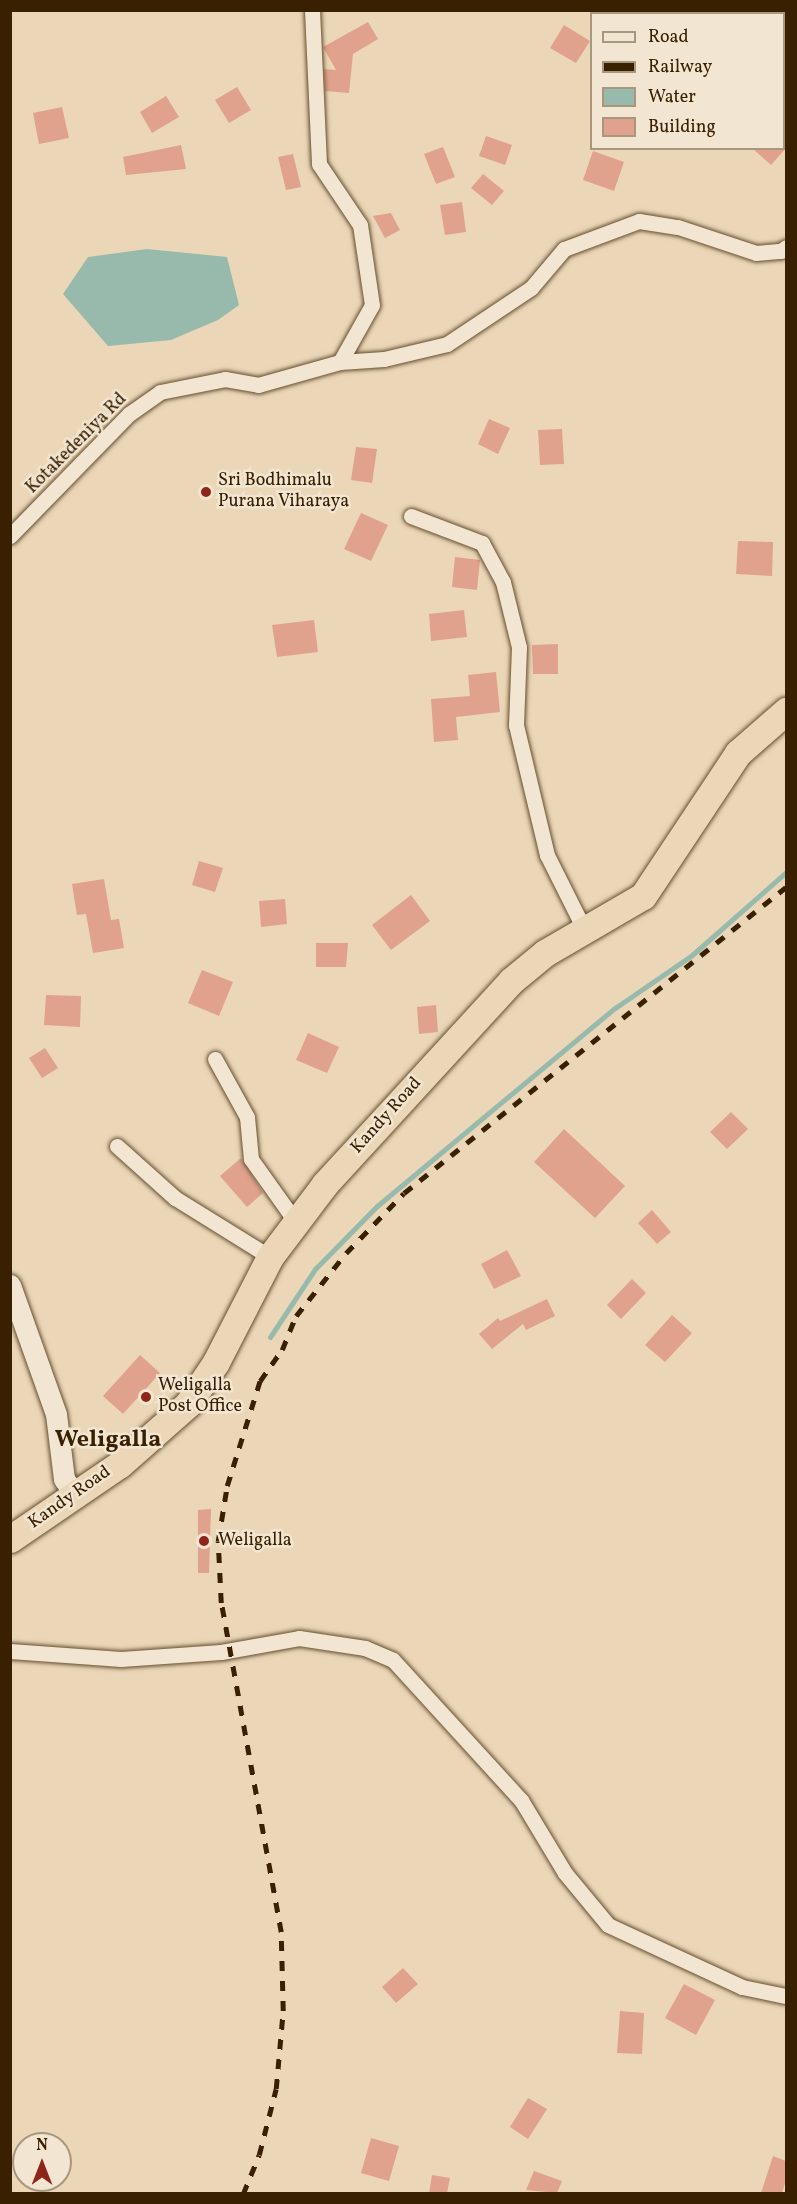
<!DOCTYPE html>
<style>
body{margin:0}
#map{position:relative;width:797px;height:2204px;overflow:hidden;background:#ebd7b8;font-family:Vollkorn,serif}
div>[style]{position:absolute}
.water>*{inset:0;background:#98baac}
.stream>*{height:5px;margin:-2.5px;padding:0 2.5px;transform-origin:2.5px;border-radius:2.5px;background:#98baac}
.building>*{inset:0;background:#e0a18d}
.roads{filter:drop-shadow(0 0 2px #654e2e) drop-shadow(0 0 2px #654e2e)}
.street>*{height:15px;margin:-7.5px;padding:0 7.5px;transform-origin:7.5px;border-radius:7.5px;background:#f2e5d1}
.secondary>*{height:21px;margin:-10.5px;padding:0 10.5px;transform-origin:10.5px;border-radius:10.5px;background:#f2e5d1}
.highway>*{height:27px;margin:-13.5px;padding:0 13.5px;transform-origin:13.5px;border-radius:13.5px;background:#ebd7b8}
.rail>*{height:4.5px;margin-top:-2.25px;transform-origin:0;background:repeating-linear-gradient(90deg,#382000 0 10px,transparent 0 20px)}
.dots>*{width:16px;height:16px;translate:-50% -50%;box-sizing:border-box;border:3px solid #f2e5d1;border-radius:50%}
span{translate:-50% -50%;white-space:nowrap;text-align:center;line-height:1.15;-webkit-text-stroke:5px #f2e5d1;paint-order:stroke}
.street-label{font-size:18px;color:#382000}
.poi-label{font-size:18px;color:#382000}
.left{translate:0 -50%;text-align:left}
.district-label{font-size:24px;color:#382000;font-weight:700}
.frame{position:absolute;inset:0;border:12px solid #382000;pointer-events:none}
.legend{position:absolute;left:590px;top:12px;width:195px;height:138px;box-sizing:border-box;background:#f2e5d1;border:2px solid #a8967d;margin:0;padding:8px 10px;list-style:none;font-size:18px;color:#382000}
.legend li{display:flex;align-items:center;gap:12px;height:30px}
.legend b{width:30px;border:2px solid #a8967d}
.north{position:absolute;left:12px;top:2132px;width:60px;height:60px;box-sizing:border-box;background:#f2e5d1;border:2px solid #a8967d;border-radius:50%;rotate:0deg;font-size:16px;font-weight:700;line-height:24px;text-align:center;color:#382000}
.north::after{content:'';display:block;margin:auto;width:21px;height:27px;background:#8f2418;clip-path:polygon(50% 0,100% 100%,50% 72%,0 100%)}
</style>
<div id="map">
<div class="water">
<div style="clip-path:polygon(147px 249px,227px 257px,239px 305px,218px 320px,171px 340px,108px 346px,63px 294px,88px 257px)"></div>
</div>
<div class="stream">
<div style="left:270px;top:1337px;width:82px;rotate:-56.5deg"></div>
<div style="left:315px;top:1269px;width:88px;rotate:-45.5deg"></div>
<div style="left:377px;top:1206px;width:310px;rotate:-39.8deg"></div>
<div style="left:615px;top:1008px;width:93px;rotate:-34.5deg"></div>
<div style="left:692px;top:955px;width:125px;rotate:-41.4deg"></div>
</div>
<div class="building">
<div style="clip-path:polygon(368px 22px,378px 39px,353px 54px,349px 93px,325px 91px,324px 69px,336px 70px,323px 47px)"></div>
<div style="clip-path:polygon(564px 25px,590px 41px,576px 63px,550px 48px)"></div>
<div style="clip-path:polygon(237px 87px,251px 110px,229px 123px,215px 100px)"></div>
<div style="clip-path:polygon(166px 96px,179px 117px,152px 133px,140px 112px)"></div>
<div style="clip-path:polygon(62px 107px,69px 138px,39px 144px,33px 113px)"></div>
<div style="clip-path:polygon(486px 136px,512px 145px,505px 165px,479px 156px)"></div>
<div style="clip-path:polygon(181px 145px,186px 169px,126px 175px,123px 157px)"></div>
<div style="clip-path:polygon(443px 147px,455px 177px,436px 184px,424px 154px)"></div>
<div style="clip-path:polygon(752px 148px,786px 148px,771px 165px)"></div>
<div style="clip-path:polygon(593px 151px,624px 162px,614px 191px,583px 180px)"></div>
<div style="clip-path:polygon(293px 154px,301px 187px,286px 190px,278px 157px)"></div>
<div style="clip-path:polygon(483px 174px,504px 191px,492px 205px,471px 188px)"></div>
<div style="clip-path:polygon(462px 202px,466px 232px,445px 235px,440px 205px)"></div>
<div style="clip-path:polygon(391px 213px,400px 230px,385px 238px,373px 216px)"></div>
<div style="clip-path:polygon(489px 419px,510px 428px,498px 454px,478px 444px)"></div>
<div style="clip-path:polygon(562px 429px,564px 464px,540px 465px,538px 430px)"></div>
<div style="clip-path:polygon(356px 447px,377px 449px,372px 483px,351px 480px)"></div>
<div style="clip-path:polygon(361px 513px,388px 525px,371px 561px,344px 549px)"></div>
<div style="clip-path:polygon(738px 541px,773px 542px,772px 576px,736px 574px)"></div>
<div style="clip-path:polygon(455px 557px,480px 560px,477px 590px,452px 587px)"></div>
<div style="clip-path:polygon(464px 610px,467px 637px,431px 641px,429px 614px)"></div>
<div style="clip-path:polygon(314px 620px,318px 652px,277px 657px,272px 625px)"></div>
<div style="clip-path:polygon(558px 644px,558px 674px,533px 674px,532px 645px)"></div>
<div style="clip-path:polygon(496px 672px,500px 712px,456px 717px,458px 740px,434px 742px,431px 699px,470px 696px,468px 675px)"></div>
<div style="clip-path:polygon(199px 861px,223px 868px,215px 892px,192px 885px)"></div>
<div style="clip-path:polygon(104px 879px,111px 920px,119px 919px,124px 948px,93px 953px,86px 914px,77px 915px,72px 884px)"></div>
<div style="clip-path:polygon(411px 895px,430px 921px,391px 950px,372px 925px)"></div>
<div style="clip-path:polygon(285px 899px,287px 924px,261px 927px,259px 901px)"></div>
<div style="clip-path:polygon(316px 943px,348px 943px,346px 967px,316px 967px)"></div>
<div style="clip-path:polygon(202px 970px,233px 982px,219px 1016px,188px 1003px)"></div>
<div style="clip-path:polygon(46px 995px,81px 996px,80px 1027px,44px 1025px)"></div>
<div style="clip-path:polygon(436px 1005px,438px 1032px,419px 1034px,417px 1007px)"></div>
<div style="clip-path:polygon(308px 1033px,339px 1047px,327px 1073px,296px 1060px)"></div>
<div style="clip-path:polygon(45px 1048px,58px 1068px,42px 1078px,29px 1058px)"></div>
<div style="clip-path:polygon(731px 1112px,748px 1129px,727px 1149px,710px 1132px)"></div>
<div style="clip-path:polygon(564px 1129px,625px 1186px,595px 1218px,534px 1162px)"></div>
<div style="clip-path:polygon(241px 1158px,263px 1193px,247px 1207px,220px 1176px)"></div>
<div style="clip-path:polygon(652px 1210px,671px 1232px,657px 1244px,638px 1223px)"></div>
<div style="clip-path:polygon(507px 1250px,521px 1276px,494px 1289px,481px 1264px)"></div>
<div style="clip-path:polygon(632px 1279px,646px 1293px,621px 1319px,607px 1305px)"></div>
<div style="clip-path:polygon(547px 1299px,555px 1316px,526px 1330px,523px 1324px,492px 1349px,479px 1334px,498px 1318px,500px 1321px)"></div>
<div style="clip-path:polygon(672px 1315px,692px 1333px,665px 1362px,645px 1345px)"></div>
<div style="clip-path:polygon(140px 1355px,160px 1373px,123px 1414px,103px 1396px)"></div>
<div style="clip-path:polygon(211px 1509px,209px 1573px,198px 1573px,198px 1510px)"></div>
<div style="clip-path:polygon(403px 1968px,418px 1984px,396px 2003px,382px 1987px)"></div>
<div style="clip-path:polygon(684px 1984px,715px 2000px,696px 2035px,665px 2018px)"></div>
<div style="clip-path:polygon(620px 2011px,644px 2013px,642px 2054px,617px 2053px)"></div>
<div style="clip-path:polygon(528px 2098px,547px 2109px,528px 2139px,510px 2127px)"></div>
<div style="clip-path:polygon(371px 2138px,399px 2146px,389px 2181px,361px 2173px)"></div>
<div style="clip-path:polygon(773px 2156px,786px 2161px,786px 2180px,782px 2193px,761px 2193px)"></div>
<div style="clip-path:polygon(534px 2171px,562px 2181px,557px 2193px,526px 2190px)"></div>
<div style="clip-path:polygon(432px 2175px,450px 2178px,447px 2193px,429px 2193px)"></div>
</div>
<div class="roads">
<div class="street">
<div style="left:340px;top:362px;width:44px;rotate:-3.9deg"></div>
<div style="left:384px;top:359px;width:65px;rotate:-13.4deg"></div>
<div style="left:447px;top:344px;width:101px;rotate:-33.7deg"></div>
<div style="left:531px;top:288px;width:51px;rotate:-49.8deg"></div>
<div style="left:564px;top:249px;width:80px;rotate:-20.5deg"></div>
<div style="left:639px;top:221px;width:39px;rotate:9deg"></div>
<div style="left:678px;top:227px;width:82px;rotate:18.4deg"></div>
<div style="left:756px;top:253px;width:25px;rotate:-5deg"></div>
<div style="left:781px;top:251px;width:6px;rotate:-39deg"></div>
<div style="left:411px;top:516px;width:76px;rotate:20.8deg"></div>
<div style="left:482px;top:543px;width:44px;rotate:61.7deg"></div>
<div style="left:503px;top:582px;width:67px;rotate:76.2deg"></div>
<div style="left:519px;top:647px;width:78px;rotate:92.2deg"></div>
<div style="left:516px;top:725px;width:134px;rotate:76.6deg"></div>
<div style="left:547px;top:855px;width:85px;rotate:63.4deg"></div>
<div style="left:10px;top:536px;width:170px;rotate:-45.7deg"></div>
<div style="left:129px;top:414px;width:38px;rotate:-35deg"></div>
<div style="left:160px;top:392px;width:66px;rotate:-11.3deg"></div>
<div style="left:225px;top:379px;width:34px;rotate:10deg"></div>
<div style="left:258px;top:385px;width:85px;rotate:-15.7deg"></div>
<div style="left:340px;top:362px;width:65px;rotate:-60.7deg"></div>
<div style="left:372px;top:305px;width:81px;rotate:-98.5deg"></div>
<div style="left:360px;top:225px;width:73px;rotate:-123.9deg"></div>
<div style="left:319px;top:164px;width:154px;rotate:-92.6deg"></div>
<div style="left:215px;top:1059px;width:66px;rotate:61.1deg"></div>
<div style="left:247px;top:1117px;width:42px;rotate:84.6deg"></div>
<div style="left:251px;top:1159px;width:76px;rotate:54.6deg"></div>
<div style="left:117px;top:1146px;width:78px;rotate:41.9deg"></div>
<div style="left:175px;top:1198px;width:112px;rotate:31.8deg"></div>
<div style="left:10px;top:1651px;width:111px;rotate:4.1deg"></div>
<div style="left:121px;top:1659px;width:100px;rotate:-4deg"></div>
<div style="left:221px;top:1652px;width:79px;rotate:-10.2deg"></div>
<div style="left:299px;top:1638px;width:67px;rotate:8.6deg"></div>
<div style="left:365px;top:1648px;width:30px;rotate:23deg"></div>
<div style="left:393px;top:1660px;width:190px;rotate:47.6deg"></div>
<div style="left:521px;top:1800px;width:85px;rotate:58.9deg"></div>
<div style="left:565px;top:1873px;width:67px;rotate:50.4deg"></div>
<div style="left:608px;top:1925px;width:148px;rotate:24.8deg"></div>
<div style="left:742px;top:1987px;width:45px;rotate:11.6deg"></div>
</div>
<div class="secondary">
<div style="left:10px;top:1285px;width:137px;rotate:70.4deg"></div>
<div style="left:56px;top:1414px;width:65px;rotate:83deg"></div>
<div style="left:64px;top:1479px;width:19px;rotate:54deg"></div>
</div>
<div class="highway">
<div style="left:10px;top:1539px;width:133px;rotate:-34.3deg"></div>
<div style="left:120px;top:1464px;width:91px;rotate:-41.4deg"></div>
<div style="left:188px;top:1404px;width:50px;rotate:-56.3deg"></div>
<div style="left:216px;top:1362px;width:118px;rotate:-62.8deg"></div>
<div style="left:270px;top:1257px;width:91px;rotate:-53deg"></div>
<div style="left:325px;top:1184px;width:275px;rotate:-47.5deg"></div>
<div style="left:511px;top:981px;width:44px;rotate:-39.5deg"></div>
<div style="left:545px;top:953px;width:113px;rotate:-30.2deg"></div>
<div style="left:643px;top:896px;width:172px;rotate:-56.4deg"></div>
<div style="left:738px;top:753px;width:64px;rotate:-41.2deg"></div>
</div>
</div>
<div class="rail">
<div style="left:243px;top:2194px;width:42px;rotate:-67.7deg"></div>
<div style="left:259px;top:2155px;width:68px;rotate:-75.6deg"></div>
<div style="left:276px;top:2089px;width:78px;rotate:-84.9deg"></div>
<div style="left:283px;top:2011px;width:79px;rotate:-91.5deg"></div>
<div style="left:281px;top:1932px;width:334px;rotate:-100.3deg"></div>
<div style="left:221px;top:1603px;width:62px;rotate:-92.8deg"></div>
<div style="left:218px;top:1541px;width:56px;rotate:-80.7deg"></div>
<div style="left:227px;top:1486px;width:110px;rotate:-72.6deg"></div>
<div style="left:260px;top:1381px;width:38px;rotate:-55deg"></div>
<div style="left:282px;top:1350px;width:37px;rotate:-68deg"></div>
<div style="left:296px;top:1316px;width:80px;rotate:-51.6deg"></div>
<div style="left:346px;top:1253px;width:83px;rotate:-46deg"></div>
<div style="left:404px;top:1193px;width:489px;rotate:-38.7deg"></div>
</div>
<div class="dots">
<div style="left:206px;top:492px;background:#8f2418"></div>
<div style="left:146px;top:1397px;background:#8f2418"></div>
<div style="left:204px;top:1541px;background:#8f2418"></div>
</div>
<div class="street-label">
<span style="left:77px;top:444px;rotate:-45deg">Kotakedeniya Rd</span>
<span style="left:387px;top:1116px;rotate:-48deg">Kandy Road</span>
<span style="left:70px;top:1498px;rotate:-35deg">Kandy Road</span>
</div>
<div class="poi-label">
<span class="left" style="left:218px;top:492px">Sri Bodhimalu<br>Purana Viharaya</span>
<span class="left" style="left:158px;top:1397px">Weligalla<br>Post Office</span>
<span class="left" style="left:218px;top:1541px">Weligalla</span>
</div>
<div class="district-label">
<span style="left:108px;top:1441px">Weligalla</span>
</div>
<div class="frame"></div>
<ul class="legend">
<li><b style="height:8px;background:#f2e5d1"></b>Road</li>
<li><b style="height:8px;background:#382000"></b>Railway</li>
<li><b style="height:16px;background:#98baac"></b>Water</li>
<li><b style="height:16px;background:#e0a18d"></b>Building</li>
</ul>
<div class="north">N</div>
</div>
